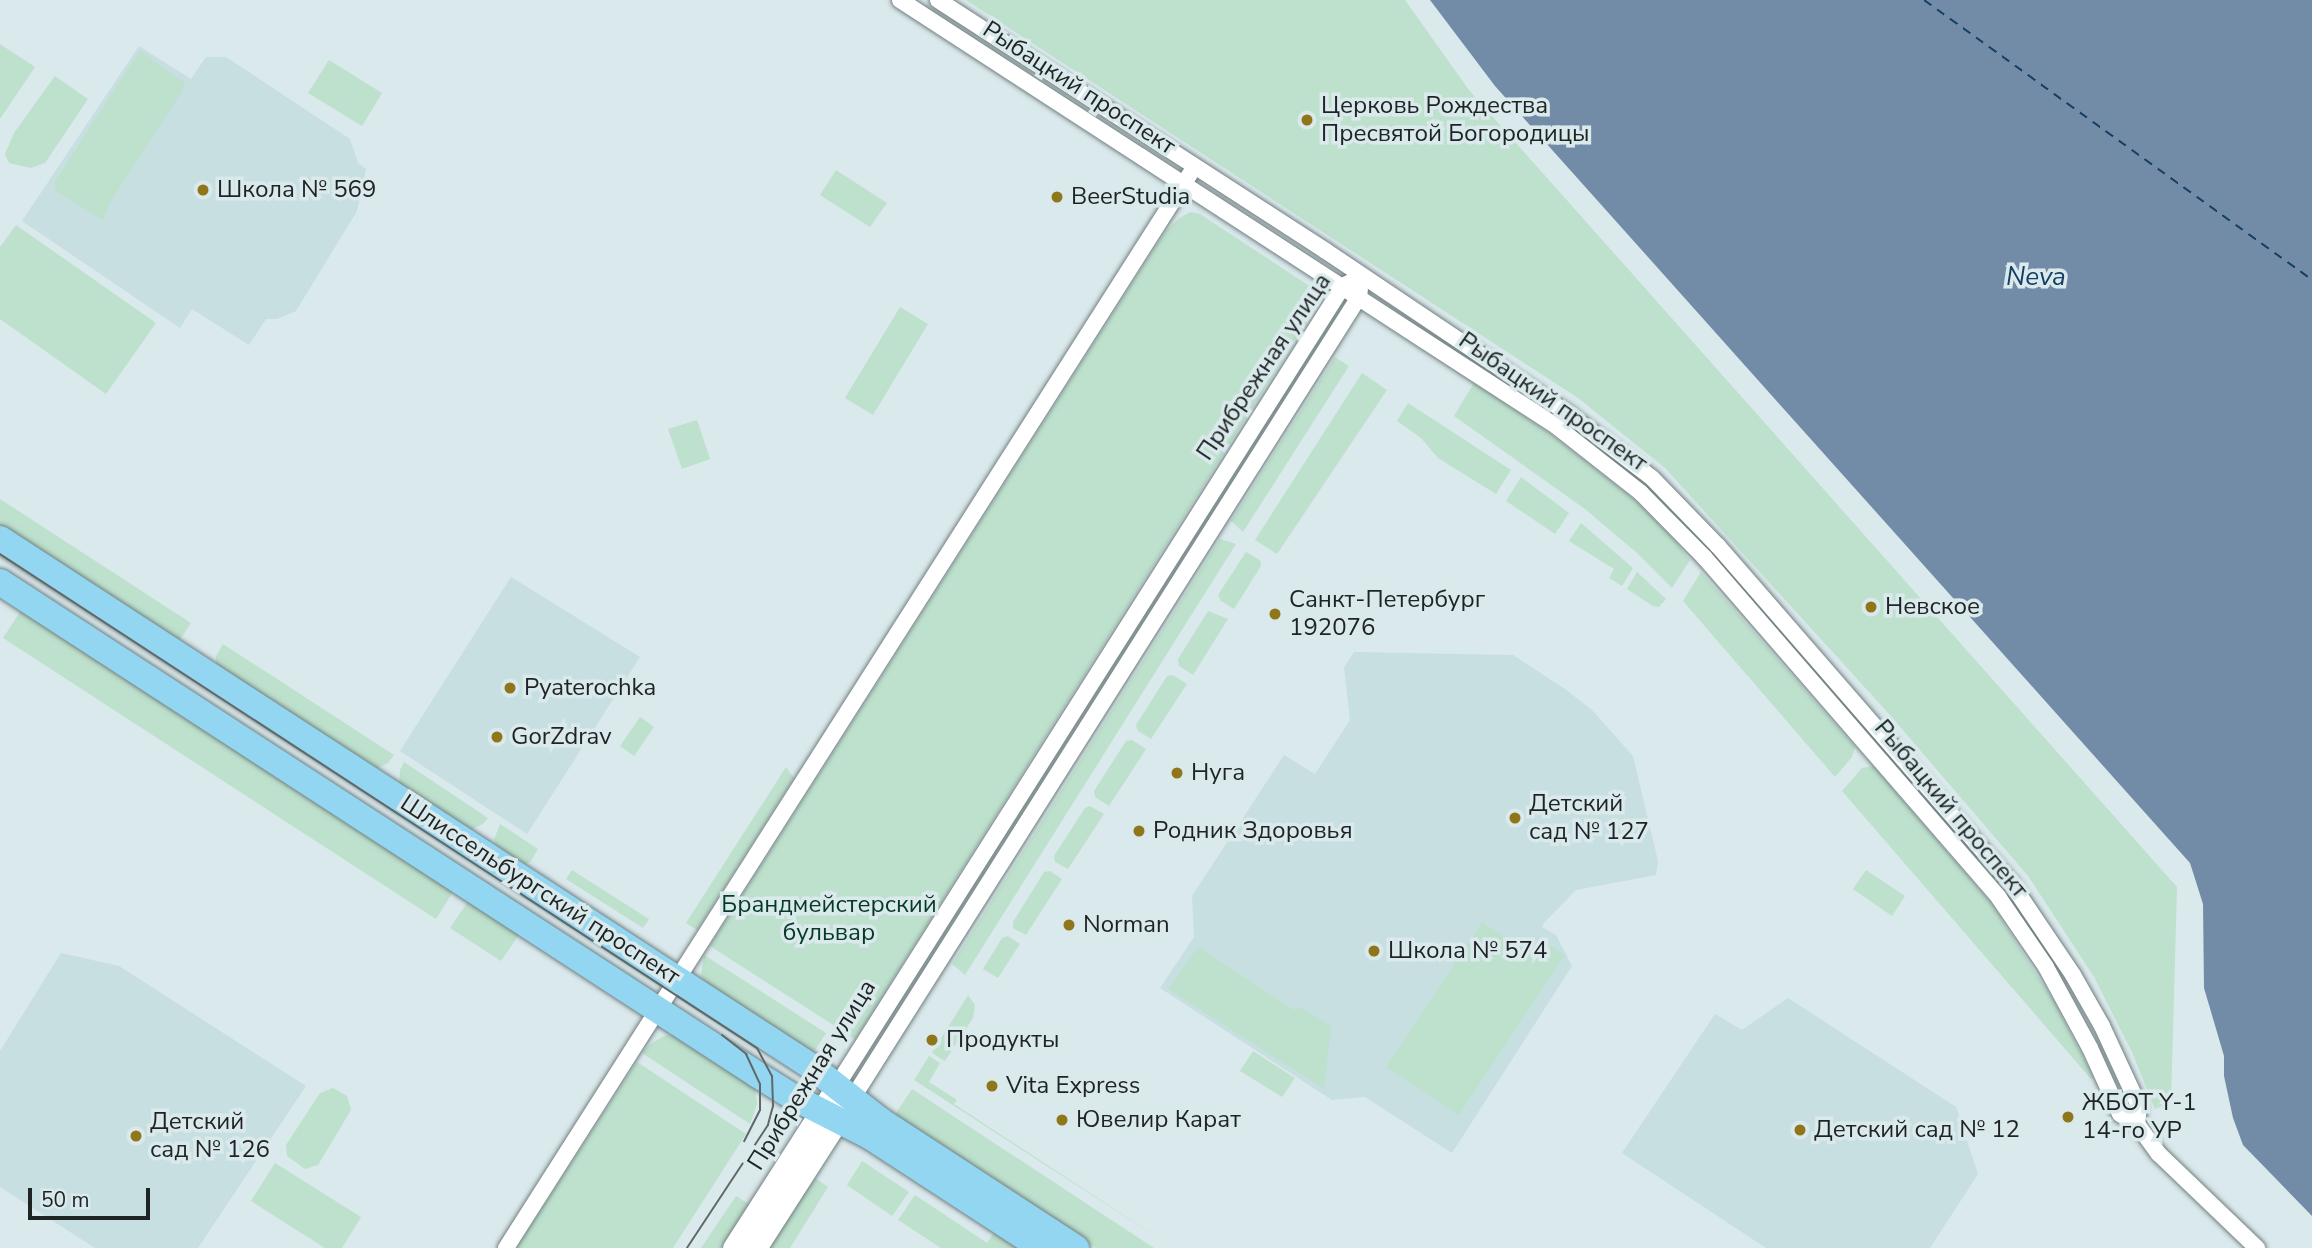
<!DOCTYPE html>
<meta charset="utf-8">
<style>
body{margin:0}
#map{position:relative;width:2312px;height:1248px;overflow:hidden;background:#dae9eb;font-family:"Nunito Sans",sans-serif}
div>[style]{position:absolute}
.built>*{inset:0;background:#c7dfe1}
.green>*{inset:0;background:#bde1cc}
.water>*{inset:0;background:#728ca8}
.ferry>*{height:2px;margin-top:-1px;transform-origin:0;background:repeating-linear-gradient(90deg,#153e65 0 9px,transparent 0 16px)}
.roads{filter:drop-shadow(0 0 2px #717f81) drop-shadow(0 0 2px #717f81)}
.minor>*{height:16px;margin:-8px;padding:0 8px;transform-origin:8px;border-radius:8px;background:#fff}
.tertiary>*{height:21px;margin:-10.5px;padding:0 10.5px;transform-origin:10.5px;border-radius:10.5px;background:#fff}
.primary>*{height:26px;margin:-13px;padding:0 13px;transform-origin:13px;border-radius:13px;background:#92d6f1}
.tram>*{height:2px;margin:-1px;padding:0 1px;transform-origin:1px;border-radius:1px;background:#606869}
.dots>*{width:19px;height:19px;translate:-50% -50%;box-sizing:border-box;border:4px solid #dae9eb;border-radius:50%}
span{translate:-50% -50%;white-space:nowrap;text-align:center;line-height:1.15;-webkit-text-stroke:7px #dae9eb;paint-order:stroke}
.street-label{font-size:24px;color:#1e2324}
.poi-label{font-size:24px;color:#1e2324}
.left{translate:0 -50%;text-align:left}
.park-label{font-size:24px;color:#063a25}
.water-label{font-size:26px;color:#153e65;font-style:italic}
.scale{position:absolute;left:28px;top:1188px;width:122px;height:32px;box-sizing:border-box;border:4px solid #1e2324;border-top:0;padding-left:9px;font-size:21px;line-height:24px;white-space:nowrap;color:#1e2324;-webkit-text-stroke:5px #dae9eb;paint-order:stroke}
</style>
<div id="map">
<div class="built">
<div style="clip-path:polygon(139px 46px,191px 79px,206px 57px,226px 57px,350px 139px,358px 163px,366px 169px,357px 211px,296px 311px,277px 319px,266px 319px,249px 345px,192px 309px,180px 328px,22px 221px)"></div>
<div style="clip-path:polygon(511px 577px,640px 657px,527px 834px,400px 751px)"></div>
<div style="clip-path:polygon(1354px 652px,1513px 655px,1565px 689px,1592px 710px,1633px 756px,1658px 861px,1656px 875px,1576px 890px,1544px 923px,1542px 927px,1556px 935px,1572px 966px,1452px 1153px,1365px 1097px,1332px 1100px,1160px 988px,1194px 937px,1192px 896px,1284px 755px,1315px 774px,1350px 720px,1344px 667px)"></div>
<div style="clip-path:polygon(61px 953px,119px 966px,306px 1086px,198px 1248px,95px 1248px,0 1187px,0 1051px)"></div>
<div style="clip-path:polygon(1788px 998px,1956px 1107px,1978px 1174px,1930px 1248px,1766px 1248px,1622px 1153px,1715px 1014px,1742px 1030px)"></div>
</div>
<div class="green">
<div style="clip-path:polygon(966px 0,1405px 0,1469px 90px,2177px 887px,2171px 1102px,2155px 1109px,2132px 1052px,2094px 977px,2028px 876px,1889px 714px,1665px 468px,1578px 398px)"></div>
<div style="clip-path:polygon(0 44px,35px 67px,0 119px)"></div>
<div style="clip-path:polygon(140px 50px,185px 83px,181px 93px,109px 204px,103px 220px,56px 191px,54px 183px)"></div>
<div style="clip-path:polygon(329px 60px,382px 93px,362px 126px,308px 93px)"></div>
<div style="clip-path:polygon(55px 76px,88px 99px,45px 163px,31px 168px,9px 163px,5px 154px,14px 133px)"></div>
<div style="clip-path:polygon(836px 170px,887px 203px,870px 227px,820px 195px)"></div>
<div style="clip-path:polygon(1190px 212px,1200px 214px,1311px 287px,1315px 300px,1310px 316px,855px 1039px,710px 946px,1165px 232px,1178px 219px)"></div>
<div style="clip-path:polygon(16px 225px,156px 323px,106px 394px,0 319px,0 247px)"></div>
<div style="clip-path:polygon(900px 307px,928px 324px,873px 415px,845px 398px)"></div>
<div style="clip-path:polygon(1335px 357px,1349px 366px,1243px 532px,1231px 521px)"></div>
<div style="clip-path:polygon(1362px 373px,1387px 390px,1277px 554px,1255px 540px)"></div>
<div style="clip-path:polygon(1474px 383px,1550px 434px,1608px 479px,1639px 504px,1668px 533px,1690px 560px,1672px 588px,1637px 553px,1585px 509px,1454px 416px)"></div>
<div style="clip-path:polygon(1408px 403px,1511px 470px,1496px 494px,1438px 458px,1421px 438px,1397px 421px)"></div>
<div style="clip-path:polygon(697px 420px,710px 459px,682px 469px,668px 429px)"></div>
<div style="clip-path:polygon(1521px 477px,1569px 513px,1555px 534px,1506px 501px)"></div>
<div style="clip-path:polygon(0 499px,191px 623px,179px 641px,0 525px)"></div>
<div style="clip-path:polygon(1581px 523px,1633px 568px,1622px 586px,1609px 578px,1614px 569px,1569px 541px)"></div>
<div style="clip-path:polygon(1220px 539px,1236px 544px,965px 975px,952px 964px)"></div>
<div style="clip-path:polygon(1246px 552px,1260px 560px,1261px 566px,1234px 609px,1221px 601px,1218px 595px)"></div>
<div style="clip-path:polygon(1637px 572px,1666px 599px,1659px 607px,1653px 606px,1627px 589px)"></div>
<div style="clip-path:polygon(1701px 572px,1855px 747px,1852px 757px,1835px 777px,1683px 601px)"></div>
<div style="clip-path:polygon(22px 609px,454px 890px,436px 919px,3px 638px)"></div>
<div style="clip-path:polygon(1208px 611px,1228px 619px,1193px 675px,1179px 666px,1178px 659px)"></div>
<div style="clip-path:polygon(223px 644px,394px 755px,388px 763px,376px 769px,216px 665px,216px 656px)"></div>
<div style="clip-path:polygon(1173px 675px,1187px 684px,1151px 739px,1138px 731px,1136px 725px,1167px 676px)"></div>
<div style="clip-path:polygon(640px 717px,654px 727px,634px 756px,620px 746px)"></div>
<div style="clip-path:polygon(1132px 740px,1146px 749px,1109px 806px,1095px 797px,1094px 791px,1126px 741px)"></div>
<div style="clip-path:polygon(404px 762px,488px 818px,483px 824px,470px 830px,399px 785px,400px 770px)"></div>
<div style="clip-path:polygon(1873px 766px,1990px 902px,2052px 998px,2094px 1078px,2091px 1079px,1842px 791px,1862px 768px)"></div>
<div style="clip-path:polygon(786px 767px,794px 778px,697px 930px,686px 923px)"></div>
<div style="clip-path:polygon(1090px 806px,1104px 814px,1068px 869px,1055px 862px,1054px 856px,1085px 808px)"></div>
<div style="clip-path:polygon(500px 824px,538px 849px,531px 861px,525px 865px,496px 846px,494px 840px)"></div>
<div style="clip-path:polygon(572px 870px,649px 919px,643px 928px,566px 879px)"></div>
<div style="clip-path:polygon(1866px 870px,1905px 896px,1892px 916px,1853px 889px)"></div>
<div style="clip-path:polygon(1050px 871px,1062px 879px,1026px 935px,1013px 928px,1013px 922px,1044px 872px)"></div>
<div style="clip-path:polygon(469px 900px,520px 933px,501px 961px,450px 928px)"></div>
<div style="clip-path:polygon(1482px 922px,1541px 961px,1551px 946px,1565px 955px,1459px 1115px,1386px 1067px)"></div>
<div style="clip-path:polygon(1008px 936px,1020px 944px,998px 978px,983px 969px,1002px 938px)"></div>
<div style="clip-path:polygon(1198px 947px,1294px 1010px,1300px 1007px,1331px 1026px,1324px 1089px,1168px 989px)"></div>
<div style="clip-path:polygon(704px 955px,826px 1033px,813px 1053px,706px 983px,701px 975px)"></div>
<div style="clip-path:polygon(968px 995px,975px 1005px,973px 1018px,945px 1061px,932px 1053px)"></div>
<div style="clip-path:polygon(666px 1035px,676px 1035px,755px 1087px,757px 1104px,750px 1124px,642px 1053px,650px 1044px)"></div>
<div style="clip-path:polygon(1253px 1051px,1295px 1078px,1282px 1097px,1240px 1071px)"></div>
<div style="clip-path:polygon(929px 1056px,940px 1063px,929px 1082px,957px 1100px,954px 1104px,1174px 1248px,914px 1080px)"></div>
<div style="clip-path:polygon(637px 1062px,746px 1134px,673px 1248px,516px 1248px)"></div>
<div style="clip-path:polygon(333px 1088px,347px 1096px,351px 1110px,318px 1165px,305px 1169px,287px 1156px,286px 1145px,320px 1093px)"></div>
<div style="clip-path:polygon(912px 1089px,1154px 1248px,1096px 1248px,894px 1116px)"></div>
<div style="clip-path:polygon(862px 1161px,909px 1192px,892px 1216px,847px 1185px)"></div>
<div style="clip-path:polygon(275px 1163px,361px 1217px,342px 1248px,325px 1248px,251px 1201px)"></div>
<div style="clip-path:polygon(815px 1178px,828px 1187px,790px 1248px,769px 1248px)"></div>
<div style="clip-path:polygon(915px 1195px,987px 1243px,995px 1231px,1020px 1248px,941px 1248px,898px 1220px)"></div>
<div style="clip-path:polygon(736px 1196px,749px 1204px,721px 1248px,701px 1248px)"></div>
</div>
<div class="water">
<div style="clip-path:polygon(1430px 0,2312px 0,2312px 1216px,2243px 1145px,2233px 1118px,2224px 1076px,2224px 1056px,2204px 988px,2203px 904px,2190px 863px,1495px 86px)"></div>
</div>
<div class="ferry">
<div style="left:1924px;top:0;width:478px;rotate:35.8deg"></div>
</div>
<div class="roads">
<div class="minor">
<div style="left:900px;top:0;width:782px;rotate:33deg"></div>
<div style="left:1556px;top:426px;width:108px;rotate:38.2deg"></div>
<div style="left:1641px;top:493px;width:91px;rotate:45.4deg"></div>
<div style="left:1705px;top:558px;width:449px;rotate:49.1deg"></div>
<div style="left:1999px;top:898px;width:83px;rotate:55.7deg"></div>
<div style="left:2046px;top:967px;width:92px;rotate:61.5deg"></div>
<div style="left:2090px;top:1048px;width:72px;rotate:65.6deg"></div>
<div style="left:2120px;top:1114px;width:20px;rotate:30deg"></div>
<div style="left:2137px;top:1124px;width:37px;rotate:54deg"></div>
<div style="left:2159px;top:1154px;width:136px;rotate:43.8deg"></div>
<div style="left:938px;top:0;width:462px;rotate:32.9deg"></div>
<div style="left:1326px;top:251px;width:289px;rotate:33.9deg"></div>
<div style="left:1566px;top:412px;width:108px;rotate:37.5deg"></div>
<div style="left:1652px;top:478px;width:95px;rotate:45.9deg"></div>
<div style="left:1718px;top:546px;width:447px;rotate:49deg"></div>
<div style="left:2011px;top:883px;width:111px;rotate:56deg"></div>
<div style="left:2073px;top:975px;width:59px;rotate:60.4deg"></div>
<div style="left:2102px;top:1026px;width:88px;rotate:65.2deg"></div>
<div style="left:2139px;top:1106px;width:18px;rotate:96deg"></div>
<div style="left:836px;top:1087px;width:948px;rotate:-57.67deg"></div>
<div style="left:1343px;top:286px;width:9px;rotate:-27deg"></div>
<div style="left:852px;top:1099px;width:949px;rotate:-57.7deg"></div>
<div style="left:1359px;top:297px;width:8px;rotate:-83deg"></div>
<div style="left:506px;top:1248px;width:1273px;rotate:-57.51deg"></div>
</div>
<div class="tertiary">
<div style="left:733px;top:1248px;width:191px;rotate:-57.4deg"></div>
<div style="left:756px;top:1248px;width:166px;rotate:-57.3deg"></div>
</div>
<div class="primary">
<div style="left:0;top:539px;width:969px;rotate:33.03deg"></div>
<div style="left:812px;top:1067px;width:88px;rotate:38deg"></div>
<div style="left:881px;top:1121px;width:233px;rotate:33.1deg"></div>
<div style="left:0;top:582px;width:904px;rotate:33.04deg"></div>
<div style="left:758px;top:1075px;width:41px;rotate:32.2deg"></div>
<div style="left:793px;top:1097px;width:88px;rotate:27.1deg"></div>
<div style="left:871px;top:1137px;width:203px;rotate:33.1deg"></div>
</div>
</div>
<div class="tram">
<div style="left:0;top:554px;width:904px;rotate:33.13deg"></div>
<div style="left:757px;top:1048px;width:32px;rotate:62deg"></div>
<div style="left:772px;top:1076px;width:30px;rotate:88deg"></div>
<div style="left:773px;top:1106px;width:20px;rotate:105deg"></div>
<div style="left:768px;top:1125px;width:147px;rotate:123.4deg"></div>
<div style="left:722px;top:1035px;width:31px;rotate:38deg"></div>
<div style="left:746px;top:1054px;width:33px;rotate:65deg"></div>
<div style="left:760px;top:1084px;width:26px;rotate:90deg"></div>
<div style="left:760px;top:1110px;width:35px;rotate:117deg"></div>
</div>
<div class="dots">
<div style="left:1307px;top:120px;background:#8f761b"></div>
<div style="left:203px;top:190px;background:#8f761b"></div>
<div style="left:1057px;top:197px;background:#8f761b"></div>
<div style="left:1871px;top:607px;background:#8f761b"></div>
<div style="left:1275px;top:614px;background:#8f761b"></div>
<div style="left:510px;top:688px;background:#8f761b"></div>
<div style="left:497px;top:737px;background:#8f761b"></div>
<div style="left:1177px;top:773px;background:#8f761b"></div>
<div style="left:1515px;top:818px;background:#8f761b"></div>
<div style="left:1139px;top:831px;background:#8f761b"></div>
<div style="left:1069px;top:925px;background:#8f761b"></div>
<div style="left:1374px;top:951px;background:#8f761b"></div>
<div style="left:932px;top:1040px;background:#8f761b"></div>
<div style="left:992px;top:1086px;background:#8f761b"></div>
<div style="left:2068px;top:1117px;background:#8f761b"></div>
<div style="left:1062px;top:1120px;background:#8f761b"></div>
<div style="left:1800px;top:1130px;background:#8f761b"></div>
<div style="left:136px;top:1136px;background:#8f761b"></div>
</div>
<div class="street-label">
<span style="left:1079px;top:88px;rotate:33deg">Рыбацкий проспект</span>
<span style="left:1264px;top:367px;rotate:-56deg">Прибрежная улица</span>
<span style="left:1553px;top:402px;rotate:35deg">Рыбацкий проспект</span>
<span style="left:1951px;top:809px;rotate:50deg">Рыбацкий проспект</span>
<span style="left:540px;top:890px;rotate:33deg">Шлиссельбургский проспект</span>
<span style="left:812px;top:1075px;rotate:-58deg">Прибрежная улица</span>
</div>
<div class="poi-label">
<span class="left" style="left:1321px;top:120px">Церковь Рождества<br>Пресвятой Богородицы</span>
<span class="left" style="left:217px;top:190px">Школа № 569</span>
<span class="left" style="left:1071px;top:197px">BeerStudia</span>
<span class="left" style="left:1289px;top:614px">Санкт-Петербург<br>192076</span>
<span class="left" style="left:1885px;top:607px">Невское</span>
<span class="left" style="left:524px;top:688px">Pyaterochka</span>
<span class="left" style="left:511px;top:737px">GorZdrav</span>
<span class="left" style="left:1191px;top:773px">Нуга</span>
<span class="left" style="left:1529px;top:818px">Детский<br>сад № 127</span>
<span class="left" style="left:1153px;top:831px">Родник Здоровья</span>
<span class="left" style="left:1083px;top:925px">Norman</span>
<span class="left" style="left:1388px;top:951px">Школа № 574</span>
<span class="left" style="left:946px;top:1040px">Продукты</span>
<span class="left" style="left:1006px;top:1086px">Vita Express</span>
<span class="left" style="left:2082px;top:1117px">ЖБОТ Y-1<br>14-го УР</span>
<span class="left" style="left:1076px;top:1120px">Ювелир Карат</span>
<span class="left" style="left:150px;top:1136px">Детский<br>сад № 126</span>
<span class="left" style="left:1814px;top:1130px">Детский сад № 12</span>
</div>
<div class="park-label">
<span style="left:829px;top:919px">Брандмейстерский<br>бульвар</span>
</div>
<div class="water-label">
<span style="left:2036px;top:277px">Neva</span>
</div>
<div class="scale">50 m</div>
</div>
